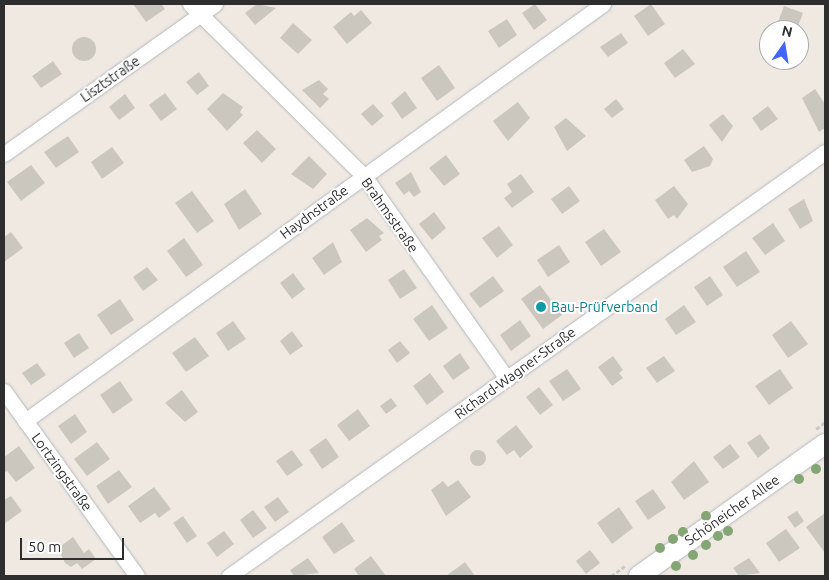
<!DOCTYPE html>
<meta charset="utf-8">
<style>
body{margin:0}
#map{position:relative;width:829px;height:580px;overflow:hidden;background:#efe9e1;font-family:Ubuntu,sans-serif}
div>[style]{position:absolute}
.building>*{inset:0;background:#cbc7bf}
.round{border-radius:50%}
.path>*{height:2.5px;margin-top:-1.25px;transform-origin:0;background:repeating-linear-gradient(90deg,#c9c9c9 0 4px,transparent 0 6.5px)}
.roads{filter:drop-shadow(0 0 1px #b4b7c1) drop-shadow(0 0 1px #b4b7c1)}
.street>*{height:15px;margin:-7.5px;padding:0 7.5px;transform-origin:7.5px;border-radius:7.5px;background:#fff}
.secondary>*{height:20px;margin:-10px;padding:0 10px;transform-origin:10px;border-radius:10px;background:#fff}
.trees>*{width:10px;height:10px;margin:-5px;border-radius:50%;background:#84a574}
.dots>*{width:14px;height:14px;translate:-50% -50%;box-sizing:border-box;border:2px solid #fff;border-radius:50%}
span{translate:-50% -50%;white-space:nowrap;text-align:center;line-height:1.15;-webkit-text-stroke:4px #fff;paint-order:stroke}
.street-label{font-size:14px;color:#2e2e2e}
.culture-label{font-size:14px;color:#0d838f}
.left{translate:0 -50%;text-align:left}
.frame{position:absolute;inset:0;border:5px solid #2e2e2e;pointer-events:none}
.north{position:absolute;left:759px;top:20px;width:50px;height:50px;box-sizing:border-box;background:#fff;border:1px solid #ababab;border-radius:50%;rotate:13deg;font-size:14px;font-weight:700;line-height:20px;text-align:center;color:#2e2e2e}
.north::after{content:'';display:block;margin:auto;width:18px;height:22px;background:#4264fb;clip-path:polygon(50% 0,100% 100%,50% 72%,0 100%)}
.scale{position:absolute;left:20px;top:538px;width:104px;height:22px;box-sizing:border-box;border:2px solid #2e2e2e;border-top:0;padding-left:6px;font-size:15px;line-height:18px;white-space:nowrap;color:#2e2e2e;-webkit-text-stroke:4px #fff;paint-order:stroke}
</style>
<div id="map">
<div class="building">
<div style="clip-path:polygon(133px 4px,161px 4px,165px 9px,146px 22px)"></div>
<div style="clip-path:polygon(257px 4px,276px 8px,255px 25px,245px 13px)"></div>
<div style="clip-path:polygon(535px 4px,547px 20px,534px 30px,522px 13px)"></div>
<div style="clip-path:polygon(651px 4px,665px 24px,648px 36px,634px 16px)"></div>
<div style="clip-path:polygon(784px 6px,803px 13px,797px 29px,778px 22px)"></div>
<div style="clip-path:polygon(361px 10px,372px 23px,347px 44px,333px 27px,351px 12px,354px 16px)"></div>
<div style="clip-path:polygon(507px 19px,517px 35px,499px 48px,488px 31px)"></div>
<div style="clip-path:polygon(293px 23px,312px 40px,298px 54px,280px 38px)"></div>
<div style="clip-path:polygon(621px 33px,628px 43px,608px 57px,600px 47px)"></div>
<div class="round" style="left:72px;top:37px;width:24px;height:24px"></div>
<div style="clip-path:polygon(683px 49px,695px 64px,675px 78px,664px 63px)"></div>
<div style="clip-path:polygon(53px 61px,62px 74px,41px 88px,32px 76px)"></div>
<div style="clip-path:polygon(439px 65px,455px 88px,437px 101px,421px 78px)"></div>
<div style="clip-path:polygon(199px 72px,209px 86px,197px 95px,186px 82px)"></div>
<div style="clip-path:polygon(319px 80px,328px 89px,323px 94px,329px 99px,320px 108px,302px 90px)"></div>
<div style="clip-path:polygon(815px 89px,825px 104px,825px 128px,819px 132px,802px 98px)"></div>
<div style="clip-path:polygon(405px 91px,417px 108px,402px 119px,391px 103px)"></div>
<div style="clip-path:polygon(165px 93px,177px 109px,161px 121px,149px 105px)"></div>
<div style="clip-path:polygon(223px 93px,243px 107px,240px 112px,243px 115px,227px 131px,207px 109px)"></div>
<div style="clip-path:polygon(125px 94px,135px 108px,119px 120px,109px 107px)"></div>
<div style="clip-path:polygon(616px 99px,624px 109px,612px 118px,604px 109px)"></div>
<div style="clip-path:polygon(518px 102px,530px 118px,508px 141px,493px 121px)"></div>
<div style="clip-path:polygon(373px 104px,384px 116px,372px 126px,361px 114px)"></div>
<div style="clip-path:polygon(768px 106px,778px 119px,761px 131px,752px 118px)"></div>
<div style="clip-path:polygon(723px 114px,733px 126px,722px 142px,709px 125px)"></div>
<div style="clip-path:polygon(566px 118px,586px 136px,567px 151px,554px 127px)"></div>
<div style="clip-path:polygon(257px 130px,276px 149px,262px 163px,243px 143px)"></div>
<div style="clip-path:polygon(68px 136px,79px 152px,56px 168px,44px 152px)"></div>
<div style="clip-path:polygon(704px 146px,713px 159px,710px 166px,692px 172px,684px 160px)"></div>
<div style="clip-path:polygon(112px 147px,124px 163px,102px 179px,91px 162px)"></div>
<div style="clip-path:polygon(446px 155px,460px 174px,444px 186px,429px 168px)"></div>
<div style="clip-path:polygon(309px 156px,327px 174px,313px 189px,291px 174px)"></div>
<div style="clip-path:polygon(31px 165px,45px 183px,21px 201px,7px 182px)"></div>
<div style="clip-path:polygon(411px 172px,421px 192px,414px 197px,409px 191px,404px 195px,395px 183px)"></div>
<div style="clip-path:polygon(521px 174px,534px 192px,512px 208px,504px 198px,512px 192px,507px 184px)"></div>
<div style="clip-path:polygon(569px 186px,580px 201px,562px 214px,551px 199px)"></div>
<div style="clip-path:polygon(674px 186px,688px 204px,677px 219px,674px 215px,668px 219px,655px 200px)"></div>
<div style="clip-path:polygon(245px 189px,262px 214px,239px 230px,224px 204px)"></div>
<div style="clip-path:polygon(192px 191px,214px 221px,197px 233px,175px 203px)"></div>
<div style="clip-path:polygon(804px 199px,813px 221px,800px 229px,788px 209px)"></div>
<div style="clip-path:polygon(434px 212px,446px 228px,432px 240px,419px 224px)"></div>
<div style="clip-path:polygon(367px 218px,384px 233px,379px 236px,382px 240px,366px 252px,350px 230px)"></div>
<div style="clip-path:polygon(773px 223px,785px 241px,765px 255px,752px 238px)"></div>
<div style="clip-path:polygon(499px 226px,513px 245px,497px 258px,482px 238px)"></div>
<div style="clip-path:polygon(604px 229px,621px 252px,601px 266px,585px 242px)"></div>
<div style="clip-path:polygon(11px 232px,23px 248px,4px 262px,4px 237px)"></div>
<div style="clip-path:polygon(184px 238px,203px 265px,186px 277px,167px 251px)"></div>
<div style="clip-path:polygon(333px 242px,342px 262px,324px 275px,312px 258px)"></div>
<div style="clip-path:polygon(559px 245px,570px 262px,548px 277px,537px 260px)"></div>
<div style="clip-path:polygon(746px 251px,760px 272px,737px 287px,723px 267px)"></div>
<div style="clip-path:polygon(147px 267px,158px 280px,143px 291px,133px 277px)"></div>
<div style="clip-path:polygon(404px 269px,417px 288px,400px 299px,388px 280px)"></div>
<div style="clip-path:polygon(293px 273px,305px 289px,292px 299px,280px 283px)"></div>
<div style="clip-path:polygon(493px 276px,504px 291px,480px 308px,469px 294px)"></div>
<div style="clip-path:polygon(710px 276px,723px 295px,707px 306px,694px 287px)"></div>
<div style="clip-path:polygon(540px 285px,562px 315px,543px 329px,521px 299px)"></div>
<div style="clip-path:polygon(120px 299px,134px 320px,111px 335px,97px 315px)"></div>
<div style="clip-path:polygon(432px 305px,448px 328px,429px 341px,413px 319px)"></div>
<div style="clip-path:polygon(684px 305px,696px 322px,676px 335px,665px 319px)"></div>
<div style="clip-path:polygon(520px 320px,531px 336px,511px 351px,500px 335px)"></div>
<div style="clip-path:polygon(233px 321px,246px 339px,228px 351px,216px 333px)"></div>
<div style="clip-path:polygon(791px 321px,808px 344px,788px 358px,772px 335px)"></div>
<div style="clip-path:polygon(292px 331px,303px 346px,290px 355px,280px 341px)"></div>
<div style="clip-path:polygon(79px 333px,89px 348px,74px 358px,64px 343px)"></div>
<div style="clip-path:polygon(195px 337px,209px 356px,186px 372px,172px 353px)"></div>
<div style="clip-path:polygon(400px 341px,410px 353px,397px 363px,388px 350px)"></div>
<div style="clip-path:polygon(460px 353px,470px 368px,453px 380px,443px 366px)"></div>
<div style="clip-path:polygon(613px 356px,623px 370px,619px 373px,623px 378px,612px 386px,598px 367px)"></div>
<div style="clip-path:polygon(664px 356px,675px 371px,657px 383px,646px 368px)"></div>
<div style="clip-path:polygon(37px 363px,46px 375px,31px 385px,22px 373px)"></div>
<div style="clip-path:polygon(567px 369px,581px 389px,563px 401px,549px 381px)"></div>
<div style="clip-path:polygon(780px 369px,793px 388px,769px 405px,755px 386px)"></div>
<div style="clip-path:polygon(430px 373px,444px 392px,427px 405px,413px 386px)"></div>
<div style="clip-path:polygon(120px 381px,133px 400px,113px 414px,100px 395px)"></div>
<div style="clip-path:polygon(539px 387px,553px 405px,540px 415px,526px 397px)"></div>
<div style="clip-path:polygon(182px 390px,198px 412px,185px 422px,165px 403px)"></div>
<div style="clip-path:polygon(391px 398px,397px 406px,386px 414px,380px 406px)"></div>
<div style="clip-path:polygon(358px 409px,370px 426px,349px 441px,337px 425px)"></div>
<div style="clip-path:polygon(75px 414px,87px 432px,71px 444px,58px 426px)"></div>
<div style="clip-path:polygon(516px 425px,533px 447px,520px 458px,514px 450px,507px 455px,496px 441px)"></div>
<div style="clip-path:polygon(760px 434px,770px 448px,758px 458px,747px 443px)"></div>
<div style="clip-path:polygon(326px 438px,339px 457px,322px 469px,309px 450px)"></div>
<div style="clip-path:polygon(97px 442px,110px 459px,87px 476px,74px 459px)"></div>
<div style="clip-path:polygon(730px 444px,740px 457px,723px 469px,713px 457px)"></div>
<div style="clip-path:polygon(19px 446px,35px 468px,16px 482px,7px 471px,4px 473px,4px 457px)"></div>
<div class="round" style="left:470px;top:450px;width:16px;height:16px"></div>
<div style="clip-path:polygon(292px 450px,303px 465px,287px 476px,276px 461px)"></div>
<div style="clip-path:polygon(694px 461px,709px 482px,684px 500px,671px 482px)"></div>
<div style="clip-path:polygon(119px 470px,132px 487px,108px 504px,96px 486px)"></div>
<div style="clip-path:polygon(458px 480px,471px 497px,446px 516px,431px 490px,443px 481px,448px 487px)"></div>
<div style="clip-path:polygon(154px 487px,171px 509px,159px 518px,155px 513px,140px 523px,128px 506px)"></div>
<div style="clip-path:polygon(653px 489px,666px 508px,648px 520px,635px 501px)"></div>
<div style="clip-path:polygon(11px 496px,22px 511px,4px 524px,4px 500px)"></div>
<div style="clip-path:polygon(278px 497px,289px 512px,275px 522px,264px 507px)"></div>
<div style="clip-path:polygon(619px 507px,633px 528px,612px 544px,597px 523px)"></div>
<div style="clip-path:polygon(253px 510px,267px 528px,253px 538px,240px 520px)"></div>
<div style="clip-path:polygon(797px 511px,804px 521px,795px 528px,787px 517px)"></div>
<div style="clip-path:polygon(825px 513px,825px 553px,806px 527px)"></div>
<div style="clip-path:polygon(183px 516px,197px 536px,187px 543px,173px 523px)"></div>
<div style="clip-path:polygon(342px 522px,355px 541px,334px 554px,322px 537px)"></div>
<div style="clip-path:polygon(786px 529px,800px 548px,779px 562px,766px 543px)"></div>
<div style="clip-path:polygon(224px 531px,234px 544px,217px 557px,207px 543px)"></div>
<div style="clip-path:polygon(73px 537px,84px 553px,89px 549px,96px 559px,82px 569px,77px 563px,71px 567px,65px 563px,58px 548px)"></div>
<div style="clip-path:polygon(590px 550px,600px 563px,586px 574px,576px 561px)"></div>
<div style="clip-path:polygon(371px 556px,386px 576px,359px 576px,354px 569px)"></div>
<div style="clip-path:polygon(308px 558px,319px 573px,294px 576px,290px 570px)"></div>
<div style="clip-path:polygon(749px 558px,760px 573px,739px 576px,733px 568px)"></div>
<div style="clip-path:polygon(465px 562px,475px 576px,446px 576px)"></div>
</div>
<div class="path">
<div style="left:816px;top:429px;width:11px;rotate:-38deg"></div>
<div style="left:611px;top:576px;width:17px;rotate:-36deg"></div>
</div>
<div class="roads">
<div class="street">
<div style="left:190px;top:4px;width:245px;rotate:44.7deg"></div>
<div style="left:364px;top:176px;width:248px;rotate:54.8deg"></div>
<div style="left:4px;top:154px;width:259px;rotate:-35.4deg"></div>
<div style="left:4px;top:391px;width:228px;rotate:54.3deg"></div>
<div style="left:25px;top:421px;width:713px;rotate:-35.81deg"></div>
<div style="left:229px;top:576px;width:731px;rotate:-35.43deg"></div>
</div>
<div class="secondary">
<div style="left:639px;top:576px;width:228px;rotate:-35.4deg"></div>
</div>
</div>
<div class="trees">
<div style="left:816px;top:469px"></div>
<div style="left:799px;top:479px"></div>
<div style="left:706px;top:516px"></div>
<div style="left:728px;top:531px"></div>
<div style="left:683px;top:532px"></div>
<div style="left:718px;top:536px"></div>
<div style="left:673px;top:539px"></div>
<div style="left:706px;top:545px"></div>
<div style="left:660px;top:548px"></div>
<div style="left:693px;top:555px"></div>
<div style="left:676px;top:566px"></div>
</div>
<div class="dots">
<div style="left:541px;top:307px;background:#0f9aa8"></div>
</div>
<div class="street-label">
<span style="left:110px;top:79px;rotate:-35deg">Lisztstraße</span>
<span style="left:314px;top:212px;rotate:-36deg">Haydnstraße</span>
<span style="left:390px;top:215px;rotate:55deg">Brahmsstraße</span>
<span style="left:515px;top:373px;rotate:-36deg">Richard-Wagner-Straße</span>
<span style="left:62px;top:472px;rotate:54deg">Lortzingstraße</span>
<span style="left:732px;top:510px;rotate:-35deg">Schöneicher Allee</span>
</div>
<div class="culture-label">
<span class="left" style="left:551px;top:307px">Bau-Prüfverband</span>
</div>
<div class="frame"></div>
<div class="north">N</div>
<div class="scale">50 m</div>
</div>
